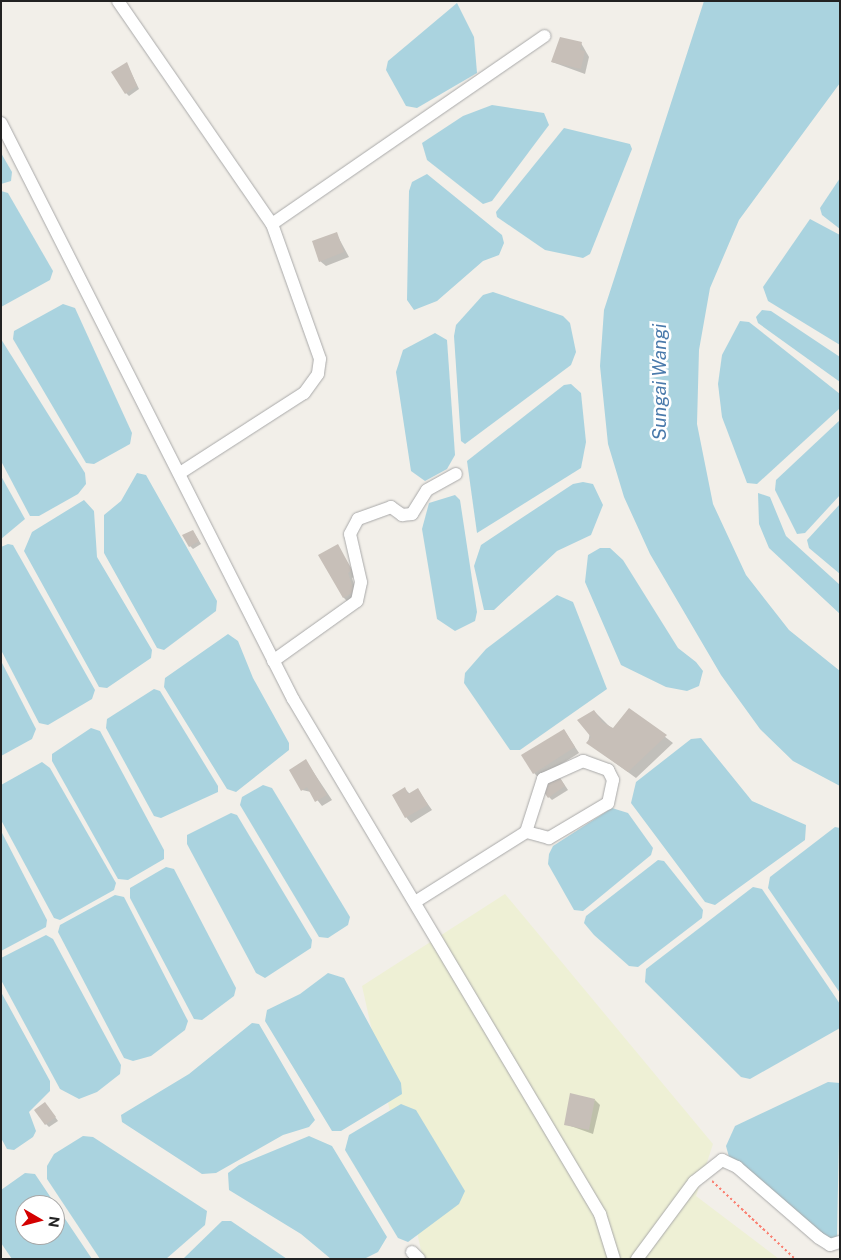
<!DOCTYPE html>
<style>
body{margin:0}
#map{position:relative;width:841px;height:1260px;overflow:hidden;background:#f2efe9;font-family:"Public Sans",sans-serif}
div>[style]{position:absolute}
.farmland>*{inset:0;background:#eef0d5}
.water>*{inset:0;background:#aad3df}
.shadow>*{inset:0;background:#0003}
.building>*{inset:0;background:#c7bfb8}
.path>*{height:2px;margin-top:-1px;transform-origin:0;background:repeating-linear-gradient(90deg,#fa8072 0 2.5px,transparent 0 5px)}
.roads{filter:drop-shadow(0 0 1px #a9a9a9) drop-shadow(0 0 1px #a9a9a9)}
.minor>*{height:12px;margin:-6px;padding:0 6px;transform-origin:6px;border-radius:6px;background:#fff}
span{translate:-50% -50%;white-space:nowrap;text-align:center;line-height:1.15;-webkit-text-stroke:5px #fff;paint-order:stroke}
.water-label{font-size:19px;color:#4a7aab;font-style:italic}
.frame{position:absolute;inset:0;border:2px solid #222;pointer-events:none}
.north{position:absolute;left:15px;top:1195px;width:50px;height:50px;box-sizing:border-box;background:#fff;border:1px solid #a7a7a7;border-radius:50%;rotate:98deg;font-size:14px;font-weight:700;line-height:20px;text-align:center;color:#222}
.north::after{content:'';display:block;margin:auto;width:18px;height:22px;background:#d40000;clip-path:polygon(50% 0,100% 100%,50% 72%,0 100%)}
</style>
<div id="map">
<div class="farmland">
<div style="clip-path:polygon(505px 894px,713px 1144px,696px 1196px,779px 1259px,423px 1259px,362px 986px)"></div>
</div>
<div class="water">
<div style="clip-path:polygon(704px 1px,840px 1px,840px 83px,739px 220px,710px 288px,699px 350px,697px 424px,713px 504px,746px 575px,789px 630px,840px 671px,840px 786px,793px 761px,760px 729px,721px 675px,650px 554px,624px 497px,608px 444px,600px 366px,604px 310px)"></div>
<div style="clip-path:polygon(457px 3px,474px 37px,477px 73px,417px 108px,406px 106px,386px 70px,388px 61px)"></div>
<div style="clip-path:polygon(492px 105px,544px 113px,549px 125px,492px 201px,483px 204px,427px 160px,422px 143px,463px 116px)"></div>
<div style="clip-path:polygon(564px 128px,630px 144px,632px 149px,590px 254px,583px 258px,545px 250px,497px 217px,496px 212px)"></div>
<div style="clip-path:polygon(1px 153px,12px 172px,11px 181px,1px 184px)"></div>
<div style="clip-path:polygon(427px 174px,502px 235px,504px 243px,499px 255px,483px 261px,437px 301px,414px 310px,407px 300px,409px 191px,412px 182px)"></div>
<div style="clip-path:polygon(840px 178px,840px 229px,822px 215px,820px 208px)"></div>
<div style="clip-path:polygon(1px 191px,8px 193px,53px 271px,50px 280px,1px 307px)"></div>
<div style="clip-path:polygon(810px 219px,840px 235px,840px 345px,768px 301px,763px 287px)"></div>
<div style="clip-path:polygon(493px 292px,563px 316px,570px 323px,576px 352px,571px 365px,465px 444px,461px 441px,454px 336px,456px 325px,483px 295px)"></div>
<div style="clip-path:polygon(63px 304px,75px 308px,132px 433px,130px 444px,94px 464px,86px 463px,13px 339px,14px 331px)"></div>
<div style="clip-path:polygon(762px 310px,771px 311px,840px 357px,840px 382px,758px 323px,756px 317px)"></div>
<div style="clip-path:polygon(740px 321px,749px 322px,840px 394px,839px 409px,757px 484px,747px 483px,722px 417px,718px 384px,722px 355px)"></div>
<div style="clip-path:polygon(435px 333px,447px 340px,455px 455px,447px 469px,425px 481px,411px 471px,396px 372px,403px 350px)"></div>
<div style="clip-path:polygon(1px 339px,85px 473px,86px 484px,78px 494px,39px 516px,30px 516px,1px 461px)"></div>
<div style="clip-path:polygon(571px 384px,581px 393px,586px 442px,581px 468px,477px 533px,467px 461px,564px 385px)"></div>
<div style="clip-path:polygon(840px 420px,840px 495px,805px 533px,797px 534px,775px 490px,776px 480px)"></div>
<div style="clip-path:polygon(137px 473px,146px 475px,217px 601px,216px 611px,164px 650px,157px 648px,104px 553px,104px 515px,121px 501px)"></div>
<div style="clip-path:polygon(1px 476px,25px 519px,1px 539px)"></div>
<div style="clip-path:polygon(583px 482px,593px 484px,603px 505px,591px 535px,557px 551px,494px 610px,484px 610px,474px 566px,481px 545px,573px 484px)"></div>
<div style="clip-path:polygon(758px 493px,770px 497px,786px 536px,840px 585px,840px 614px,769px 548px,759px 524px)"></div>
<div style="clip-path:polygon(455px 495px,460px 500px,477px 612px,475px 621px,455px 631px,437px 619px,422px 529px,429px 503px)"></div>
<div style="clip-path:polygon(84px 500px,94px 511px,97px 557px,152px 650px,151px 658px,107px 688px,99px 687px,24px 551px,32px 532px)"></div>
<div style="clip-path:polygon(840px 504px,840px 574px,809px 548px,807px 540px)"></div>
<div style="clip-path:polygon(8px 544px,13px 545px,95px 690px,92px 699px,48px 725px,39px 723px,1px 650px,1px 547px)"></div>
<div style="clip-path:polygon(600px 548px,610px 548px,623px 560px,678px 648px,696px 662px,703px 671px,699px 686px,687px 691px,666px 687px,621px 665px,585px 582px,588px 555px)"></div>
<div style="clip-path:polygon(557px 595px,573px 602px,607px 689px,520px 750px,510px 750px,464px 683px,465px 673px,486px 649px)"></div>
<div style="clip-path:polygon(228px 634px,238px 641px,253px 678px,289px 743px,289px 750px,236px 792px,227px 789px,164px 687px,165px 678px)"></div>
<div style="clip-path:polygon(1px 661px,36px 729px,32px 739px,1px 756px)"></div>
<div style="clip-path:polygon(154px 689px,160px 691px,218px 786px,218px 792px,161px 818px,154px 816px,106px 728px,107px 719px)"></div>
<div style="clip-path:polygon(91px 728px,100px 731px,164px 850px,164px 859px,128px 880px,118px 879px,52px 761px,52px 754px)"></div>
<div style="clip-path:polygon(701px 738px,752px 801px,806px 825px,805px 840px,715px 905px,705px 902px,631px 803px,636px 782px,691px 739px)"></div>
<div style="clip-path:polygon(42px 762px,50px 768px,116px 883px,114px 890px,60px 920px,54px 918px,1px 820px,1px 785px)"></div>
<div style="clip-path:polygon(263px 785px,272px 788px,350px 917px,348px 925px,328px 938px,319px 937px,240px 805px,242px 797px)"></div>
<div style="clip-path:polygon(612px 808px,628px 813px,653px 848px,651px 855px,583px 911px,574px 910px,548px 864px,549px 854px,553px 846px)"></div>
<div style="clip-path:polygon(231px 813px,237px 815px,312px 940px,311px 948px,265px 978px,256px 973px,187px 844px,187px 835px)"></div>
<div style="clip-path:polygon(835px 827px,840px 828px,840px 993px,768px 888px,770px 877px)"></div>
<div style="clip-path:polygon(1px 831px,47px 920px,46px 927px,1px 951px)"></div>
<div style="clip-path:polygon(658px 860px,664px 861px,703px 910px,702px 918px,638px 967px,629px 966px,594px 935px,584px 923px,586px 916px)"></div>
<div style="clip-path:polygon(166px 867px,174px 869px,236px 988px,234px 996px,202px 1020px,194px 1019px,130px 898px,130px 888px)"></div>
<div style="clip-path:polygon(753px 887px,762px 889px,840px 1004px,840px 1028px,750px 1079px,741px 1077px,645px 982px,646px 969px)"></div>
<div style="clip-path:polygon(115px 895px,124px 897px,188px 1021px,185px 1030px,151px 1056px,133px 1061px,124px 1058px,58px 932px,60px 925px)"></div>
<div style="clip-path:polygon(46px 935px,53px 939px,121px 1065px,120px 1074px,97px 1092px,79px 1099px,60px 1089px,1px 980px,1px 958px)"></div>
<div style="clip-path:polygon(328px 973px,344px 978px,401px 1083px,402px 1094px,341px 1131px,332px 1131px,265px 1021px,267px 1010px,300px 994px)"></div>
<div style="clip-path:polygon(1px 992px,50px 1081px,50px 1091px,29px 1112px,36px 1131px,33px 1137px,14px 1150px,7px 1149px,1px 1138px)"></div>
<div style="clip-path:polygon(252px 1023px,259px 1024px,315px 1120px,309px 1127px,283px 1135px,216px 1173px,202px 1174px,122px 1122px,121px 1115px,189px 1074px)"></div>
<div style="clip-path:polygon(828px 1082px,840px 1083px,837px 1238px,828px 1238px,729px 1157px,726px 1146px,735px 1126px)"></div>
<div style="clip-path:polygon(401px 1104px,416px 1110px,465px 1191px,459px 1204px,408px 1242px,398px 1238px,345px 1150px,349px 1135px)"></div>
<div style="clip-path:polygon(83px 1136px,93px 1137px,207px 1211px,205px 1225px,166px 1259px,100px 1259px,47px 1179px,47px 1166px,54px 1154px)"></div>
<div style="clip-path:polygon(309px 1136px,332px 1146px,387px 1237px,378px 1252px,364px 1259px,331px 1259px,301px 1234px,229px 1190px,228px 1173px,239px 1165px)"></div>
<div style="clip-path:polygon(evenodd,25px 1173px,35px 1174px,92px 1259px,12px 1259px,1px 1243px,1px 1190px,25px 1173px,25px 1205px,55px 1205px,55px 1235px,25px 1235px,25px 1205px)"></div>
<div style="clip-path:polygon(222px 1221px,231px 1221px,287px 1259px,183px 1259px)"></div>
</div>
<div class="shadow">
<div style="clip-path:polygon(581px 43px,589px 57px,585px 74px,552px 62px)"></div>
<div style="clip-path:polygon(127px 64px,139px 89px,129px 96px,126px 93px)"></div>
<div style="clip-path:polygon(336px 233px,349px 257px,326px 266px,320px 261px)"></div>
<div style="clip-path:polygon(193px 531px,201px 544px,193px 549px,190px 546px)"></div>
<div style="clip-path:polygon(337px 546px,356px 576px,352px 578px,358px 597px,349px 603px,344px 598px)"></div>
<div style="clip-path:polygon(629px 709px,673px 743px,636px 778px,588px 743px,594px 711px,613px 730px)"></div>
<div style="clip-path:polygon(564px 730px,579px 753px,539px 778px,534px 773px)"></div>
<div style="clip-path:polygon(306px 761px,332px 800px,322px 806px,311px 792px,302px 790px)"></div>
<div style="clip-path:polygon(560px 778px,568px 790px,552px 800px,549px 797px)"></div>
<div style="clip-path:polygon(405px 789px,410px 794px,418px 790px,432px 810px,411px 823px,406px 817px)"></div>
<div style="clip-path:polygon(595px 1100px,600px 1105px,593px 1134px,565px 1124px)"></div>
<div style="clip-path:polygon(48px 1107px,58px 1121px,49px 1127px,46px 1124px)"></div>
</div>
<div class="building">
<div style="clip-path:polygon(560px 37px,582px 42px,580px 50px,585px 51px,581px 69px,551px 62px)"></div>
<div style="clip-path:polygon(127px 62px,137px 86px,125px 94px,111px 72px)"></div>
<div style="clip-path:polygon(337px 232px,344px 252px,319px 262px,312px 241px)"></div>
<div style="clip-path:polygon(193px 530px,199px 541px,189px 547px,182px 535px)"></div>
<div style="clip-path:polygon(338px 544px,352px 570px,348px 573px,354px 592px,343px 598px,318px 555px)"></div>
<div style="clip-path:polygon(629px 708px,667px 735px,628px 772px,586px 743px,591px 737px,577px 720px,594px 710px,602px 722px,613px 728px)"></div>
<div style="clip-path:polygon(564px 729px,575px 747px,533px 774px,521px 755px)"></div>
<div style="clip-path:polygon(306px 759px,327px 795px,315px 802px,307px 787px,301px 791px,289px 770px)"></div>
<div style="clip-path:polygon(557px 773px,565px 786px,548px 798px,539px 785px)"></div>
<div style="clip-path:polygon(405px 787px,408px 794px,418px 788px,428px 805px,405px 818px,392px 795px)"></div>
<div style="clip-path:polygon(570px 1093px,595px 1099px,589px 1130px,564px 1125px)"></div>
<div style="clip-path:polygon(45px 1102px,56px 1117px,45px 1125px,34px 1110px)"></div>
</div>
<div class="path">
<div style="left:712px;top:1181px;width:114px;rotate:43.2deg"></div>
</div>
<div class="roads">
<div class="minor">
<div style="left:118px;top:1px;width:271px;rotate:55.4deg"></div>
<div style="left:272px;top:224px;width:143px;rotate:70.4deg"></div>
<div style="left:320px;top:359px;width:15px;rotate:98deg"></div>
<div style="left:318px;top:374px;width:24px;rotate:126deg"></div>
<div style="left:304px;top:393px;width:148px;rotate:147.2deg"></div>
<div style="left:1px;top:123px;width:646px;rotate:63.12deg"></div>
<div style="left:293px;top:699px;width:600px;rotate:59.2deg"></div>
<div style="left:600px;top:1214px;width:47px;rotate:72.7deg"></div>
<div style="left:272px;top:224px;width:331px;rotate:-34.6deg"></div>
<div style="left:273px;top:661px;width:103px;rotate:-35.5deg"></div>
<div style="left:357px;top:601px;width:19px;rotate:-78deg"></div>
<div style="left:361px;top:582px;width:49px;rotate:-102.9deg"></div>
<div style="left:350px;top:534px;width:17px;rotate:-62deg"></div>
<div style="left:358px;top:519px;width:35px;rotate:-20deg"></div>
<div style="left:391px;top:507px;width:14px;rotate:36deg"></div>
<div style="left:402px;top:515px;width:10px;rotate:-6deg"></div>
<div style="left:412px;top:514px;width:28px;rotate:-58deg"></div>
<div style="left:427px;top:490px;width:33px;rotate:-29deg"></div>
<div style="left:415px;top:902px;width:131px;rotate:-32.2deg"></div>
<div style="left:526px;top:832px;width:56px;rotate:-72.2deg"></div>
<div style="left:543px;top:779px;width:44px;rotate:-24.2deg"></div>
<div style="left:583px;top:761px;width:27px;rotate:20deg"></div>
<div style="left:608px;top:770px;width:11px;rotate:63deg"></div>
<div style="left:613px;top:780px;width:24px;rotate:102deg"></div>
<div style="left:608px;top:803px;width:69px;rotate:149.3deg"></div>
<div style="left:549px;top:838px;width:24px;rotate:-165deg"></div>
<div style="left:412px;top:1252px;width:10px;rotate:45deg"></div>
<div style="left:637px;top:1259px;width:96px;rotate:-53.5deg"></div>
<div style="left:694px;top:1182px;width:36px;rotate:-38deg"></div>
<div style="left:722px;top:1160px;width:17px;rotate:25deg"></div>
<div style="left:737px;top:1167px;width:108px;rotate:40.9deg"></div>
<div style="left:819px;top:1238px;width:13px;rotate:32deg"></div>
<div style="left:830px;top:1245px;width:10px;rotate:-17deg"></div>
</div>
</div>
<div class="water-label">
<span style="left:660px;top:382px;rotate:-90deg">Sungai Wangi</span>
</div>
<div class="frame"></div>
<div class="north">N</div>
</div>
